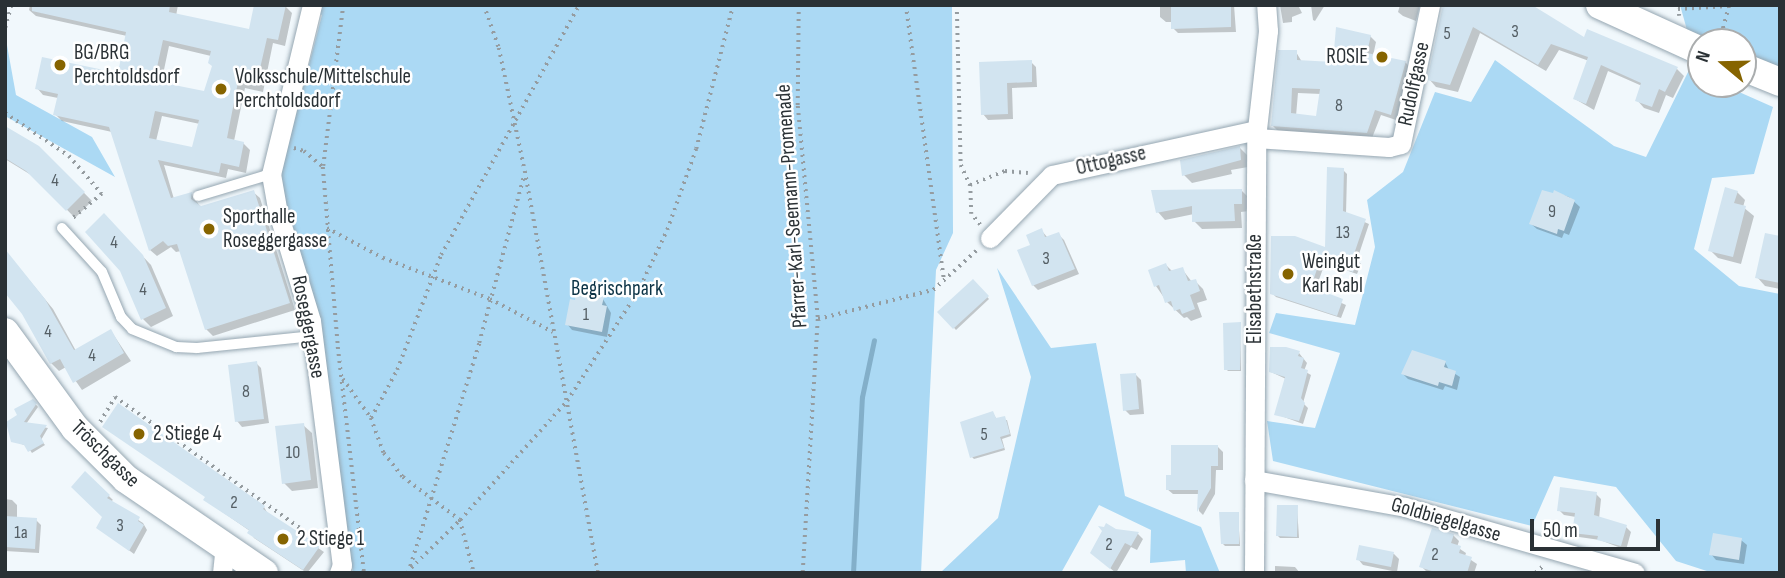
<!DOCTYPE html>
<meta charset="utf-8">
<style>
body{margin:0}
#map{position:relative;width:1785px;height:578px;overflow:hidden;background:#f1f8fc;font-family:"Sofia Sans Condensed",sans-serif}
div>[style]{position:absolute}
.green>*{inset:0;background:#abd9f4}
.shadow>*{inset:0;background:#0003}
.stream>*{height:5px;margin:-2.5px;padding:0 2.5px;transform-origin:2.5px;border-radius:2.5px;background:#83afc9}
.building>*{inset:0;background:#d2e4f0}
.path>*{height:3.5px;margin-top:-1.75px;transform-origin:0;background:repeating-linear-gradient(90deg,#959ca0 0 2px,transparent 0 7px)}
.roads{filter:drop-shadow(0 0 2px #95a6b1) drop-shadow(0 0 2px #95a6b1)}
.lane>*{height:10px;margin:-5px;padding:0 5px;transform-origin:5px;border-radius:5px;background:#fff}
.street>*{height:19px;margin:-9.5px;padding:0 9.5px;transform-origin:9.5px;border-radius:9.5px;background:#fff}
.secondary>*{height:28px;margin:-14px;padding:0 14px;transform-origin:14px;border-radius:14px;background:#fff}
.dots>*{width:19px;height:19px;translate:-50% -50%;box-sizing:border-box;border:4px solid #fff;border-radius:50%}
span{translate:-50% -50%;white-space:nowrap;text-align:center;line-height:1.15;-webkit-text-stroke:5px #fff;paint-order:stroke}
.number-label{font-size:18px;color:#545e64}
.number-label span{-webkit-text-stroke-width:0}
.poi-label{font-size:21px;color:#2a3135}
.left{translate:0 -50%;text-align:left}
.right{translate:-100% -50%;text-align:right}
.street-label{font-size:21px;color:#2a3135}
.park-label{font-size:21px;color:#0b3245}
.frame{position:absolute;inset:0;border:7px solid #2a3135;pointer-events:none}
.north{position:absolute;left:1687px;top:28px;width:70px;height:70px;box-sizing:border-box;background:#fff;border:2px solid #aaadae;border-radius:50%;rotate:289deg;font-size:19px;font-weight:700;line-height:28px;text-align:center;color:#2a3135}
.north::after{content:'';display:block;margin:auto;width:24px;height:32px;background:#866400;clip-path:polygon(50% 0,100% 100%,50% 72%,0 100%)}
.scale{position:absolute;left:1530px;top:519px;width:130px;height:32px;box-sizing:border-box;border:4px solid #2a3135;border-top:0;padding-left:9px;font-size:21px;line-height:24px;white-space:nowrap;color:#2a3135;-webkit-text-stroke:5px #fff;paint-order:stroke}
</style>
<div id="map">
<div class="green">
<div style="clip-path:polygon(302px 5px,952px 5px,953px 233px,936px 270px,921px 573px,353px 573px,319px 319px,286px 207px,281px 172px,322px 15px)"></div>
<div style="clip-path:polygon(1680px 5px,1780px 5px,1780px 69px,1743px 56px,1743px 42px,1730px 42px,1720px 37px,1717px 41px,1687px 30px)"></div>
<div style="clip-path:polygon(5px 34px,16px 95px,92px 137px,115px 177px,5px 116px)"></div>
<div style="clip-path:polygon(1495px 60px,1614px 146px,1646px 157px,1689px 70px,1701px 75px,1701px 84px,1721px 84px,1773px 107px,1754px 174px,1712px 178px,1694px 249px,1739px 286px,1780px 294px,1780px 573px,1713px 573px,1676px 561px,1616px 487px,1554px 476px,1532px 526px,1273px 461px,1267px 421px,1315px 428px,1340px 353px,1269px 333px,1276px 313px,1355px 325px,1375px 247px,1367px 200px,1403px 172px,1435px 92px,1471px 102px)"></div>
<div style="clip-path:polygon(997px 268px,1051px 348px,1096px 343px,1125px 496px,1201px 527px,1220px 573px,1186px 573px,1185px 560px,1150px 563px,1151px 530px,1099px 505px,1061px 573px,940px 573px,998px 518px,1031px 377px)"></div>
</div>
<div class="shadow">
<div style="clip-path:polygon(evenodd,30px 5px,178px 5px,176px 16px,251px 31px,285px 6px,292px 13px,285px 46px,273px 43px,263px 92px,245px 88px,234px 141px,243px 143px,250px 150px,246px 173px,228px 169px,226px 178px,164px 165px,174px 199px,192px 194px,201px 208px,253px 192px,260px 198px,295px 310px,213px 336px,206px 329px,181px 251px,176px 252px,171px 247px,157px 256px,150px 250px,112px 132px,62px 121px,55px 114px,58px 98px,43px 95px,37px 88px,119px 75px,127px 36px,36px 16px,29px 10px,30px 5px,169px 46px,211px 56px,214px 66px,206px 93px,161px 84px,169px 46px,30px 5px,162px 116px,200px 124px,194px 149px,156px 141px,162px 116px)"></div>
<div style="clip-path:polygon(1160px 5px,1234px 5px,1236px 32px,1178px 33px,1173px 28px,1173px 22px,1166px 22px,1160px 17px)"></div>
<div style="clip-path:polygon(1280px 5px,1298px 5px,1302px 13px,1292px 17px,1292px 22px,1283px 23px)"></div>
<div style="clip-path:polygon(1311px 5px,1325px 5px,1315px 21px,1313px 20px)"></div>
<div style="clip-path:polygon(1400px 5px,1420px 5px,1416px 21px,1403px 16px,1398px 12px)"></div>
<div style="clip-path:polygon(1445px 5px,1585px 40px,1588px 31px,1677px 69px,1684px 76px,1673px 98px,1666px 95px,1659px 113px,1644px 108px,1637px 100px,1642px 86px,1608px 71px,1594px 110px,1575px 99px,1589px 61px,1559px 50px,1546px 71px,1480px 33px,1458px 92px,1436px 87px,1429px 79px)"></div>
<div style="clip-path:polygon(evenodd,1370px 36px,1376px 42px,1373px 56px,1405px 62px,1411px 68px,1396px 120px,1381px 115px,1372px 138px,1278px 131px,1272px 125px,1296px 52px,1302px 62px,1335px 64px,1370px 36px,1298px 93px,1321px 94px,1317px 118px,1296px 116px,1298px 93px)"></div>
<div style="clip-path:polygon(1031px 62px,1036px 67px,1037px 87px,1012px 88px,1013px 119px,988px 120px,983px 114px,981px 63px)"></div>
<div style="clip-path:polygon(5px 128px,42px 150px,92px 201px,75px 218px,36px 178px,5px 159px)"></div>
<div style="clip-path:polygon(1240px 148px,1248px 156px,1248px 167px,1231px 170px,1232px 174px,1192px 183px,1184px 175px)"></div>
<div style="clip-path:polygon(1343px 170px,1347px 174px,1346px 214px,1369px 224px,1357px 260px,1361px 264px,1357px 274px,1325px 263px,1315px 291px,1346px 305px,1341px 318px,1276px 297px,1272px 293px,1326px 250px)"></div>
<div style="clip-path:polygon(1241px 190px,1249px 198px,1249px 211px,1241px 212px,1242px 228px,1202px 229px,1194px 221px,1194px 214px,1165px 220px,1158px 212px)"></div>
<div style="clip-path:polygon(1555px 192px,1569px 197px,1580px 207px,1569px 235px,1564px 233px,1562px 238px,1537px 229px,1531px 224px)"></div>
<div style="clip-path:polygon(1737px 192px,1745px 200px,1743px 207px,1754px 216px,1741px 264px,1718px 258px,1710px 250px)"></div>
<div style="clip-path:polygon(112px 224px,151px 265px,173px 316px,151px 327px,143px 319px)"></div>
<div style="clip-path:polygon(1041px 230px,1048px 238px,1058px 234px,1064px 240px,1079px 274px,1038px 290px,1033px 285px,1032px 246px)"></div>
<div style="clip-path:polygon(1780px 238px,1780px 289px,1765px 286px,1757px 277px)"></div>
<div style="clip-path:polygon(7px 253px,53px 309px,76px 351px,111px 331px,131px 361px,82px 390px,66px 367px,59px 371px,51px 363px,24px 313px)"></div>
<div style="clip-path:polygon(1166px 265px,1173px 272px,1182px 269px,1192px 282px,1195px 281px,1203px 289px,1207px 300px,1197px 303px,1202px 317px,1191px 321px,1187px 317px,1184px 318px,1167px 302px,1156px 286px)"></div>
<div style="clip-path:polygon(973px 281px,989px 299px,956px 330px,940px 312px)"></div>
<div style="clip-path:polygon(603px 299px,611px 313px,607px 337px,572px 330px,567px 324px)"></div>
<div style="clip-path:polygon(1240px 324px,1241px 371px,1228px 371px,1226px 369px)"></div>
<div style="clip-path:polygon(1299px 353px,1307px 363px,1304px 371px,1311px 375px,1303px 403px,1308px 408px,1303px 424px,1276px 414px,1286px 379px,1271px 372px)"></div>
<div style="clip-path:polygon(1445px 362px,1449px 370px,1460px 377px,1457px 390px,1445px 386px,1443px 390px,1408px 379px,1403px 374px)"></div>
<div style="clip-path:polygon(256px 363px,261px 368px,269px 423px,242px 427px,237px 421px)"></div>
<div style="clip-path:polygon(1135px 374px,1141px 380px,1144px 414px,1130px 415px,1125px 410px)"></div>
<div style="clip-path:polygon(33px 401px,38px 407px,26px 424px,48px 428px,41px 440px,45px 445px,32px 453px,27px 446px,13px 441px)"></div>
<div style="clip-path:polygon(993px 413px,997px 420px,1007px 420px,1011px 436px,1002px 439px,1005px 450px,974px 459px,972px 457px)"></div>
<div style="clip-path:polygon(303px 425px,312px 433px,318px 488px,292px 491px,284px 483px)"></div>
<div style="clip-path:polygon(1218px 447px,1223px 452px,1223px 470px,1216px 470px,1215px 494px,1203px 515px,1199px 511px,1199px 494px,1173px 494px,1167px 489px,1173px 476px)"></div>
<div style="clip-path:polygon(86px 474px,113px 500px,110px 502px,143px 523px,147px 530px,134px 554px,103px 531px,104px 517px)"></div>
<div style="clip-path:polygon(1596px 494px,1601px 499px,1599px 519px,1626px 527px,1631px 532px,1626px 550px,1600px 540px,1579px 537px,1574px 532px,1576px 517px,1564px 515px,1559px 510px)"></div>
<div style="clip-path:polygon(5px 499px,12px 500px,17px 505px,17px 519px,36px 520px,41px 525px,39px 553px,5px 551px)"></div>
<div style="clip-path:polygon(205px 500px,264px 507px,268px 514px,324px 552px,307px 573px,254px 538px,250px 531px)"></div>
<div style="clip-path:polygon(1297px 507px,1299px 538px,1280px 538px,1278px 536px)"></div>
<div style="clip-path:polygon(1238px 514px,1240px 546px,1225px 546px,1223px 544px)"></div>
<div style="clip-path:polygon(1116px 531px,1138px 534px,1143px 539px,1137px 550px,1131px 547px,1116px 573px,1098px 558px)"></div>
<div style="clip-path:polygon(1453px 535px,1459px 541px,1457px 547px,1466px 553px,1465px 556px,1477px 564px,1474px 573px,1427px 572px,1421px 566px)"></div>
<div style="clip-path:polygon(1741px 540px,1747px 545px,1744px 564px,1716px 560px,1711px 554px)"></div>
<div style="clip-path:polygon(1360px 547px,1394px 554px,1399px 559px,1397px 572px,1363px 565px,1358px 559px)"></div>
<div style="clip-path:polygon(1275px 566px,1295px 567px,1300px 573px,1275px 573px)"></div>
</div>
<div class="stream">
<div style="left:853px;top:573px;width:176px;rotate:-87.1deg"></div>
<div style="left:862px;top:397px;width:58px;rotate:-78.1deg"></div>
</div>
<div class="building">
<div style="clip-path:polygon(evenodd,32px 5px,170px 5px,169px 12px,249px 29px,254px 5px,286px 5px,278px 40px,267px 38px,256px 86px,238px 82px,227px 138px,244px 142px,239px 167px,221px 163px,219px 173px,158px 160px,171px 198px,192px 192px,191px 199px,201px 206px,254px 190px,290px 303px,205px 330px,177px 244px,168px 246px,163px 241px,149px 251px,109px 127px,53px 115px,58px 94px,35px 89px,42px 57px,118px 73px,126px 32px,32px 11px,32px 5px,163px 40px,211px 51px,208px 63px,212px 66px,204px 91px,154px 81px,163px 40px,32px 5px,155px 111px,199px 120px,192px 147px,149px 138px,155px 111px)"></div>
<div style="clip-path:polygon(1171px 5px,1231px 5px,1231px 27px,1171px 29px)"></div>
<div style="clip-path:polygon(1443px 5px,1532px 5px,1584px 37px,1587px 29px,1678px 67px,1665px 92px,1659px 89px,1652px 107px,1635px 101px,1641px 83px,1601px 65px,1586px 104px,1573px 99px,1588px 57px,1551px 44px,1538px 65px,1473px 27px,1450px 85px,1427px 80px)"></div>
<div style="clip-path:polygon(evenodd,1336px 27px,1371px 35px,1367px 53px,1406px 61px,1391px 115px,1375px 110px,1367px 133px,1271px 126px,1278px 50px,1297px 50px,1297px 60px,1333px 62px,1336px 27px,1292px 88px,1320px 89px,1316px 116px,1291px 113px,1292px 88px)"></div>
<div style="clip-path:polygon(1032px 60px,1032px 82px,1007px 83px,1008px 114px,981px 115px,979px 62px)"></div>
<div style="clip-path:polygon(5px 126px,39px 146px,85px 192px,66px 211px,26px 171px,5px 158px)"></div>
<div style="clip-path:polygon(1240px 146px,1241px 160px,1182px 176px,1180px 160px)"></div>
<div style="clip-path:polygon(1327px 167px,1344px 168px,1343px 211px,1366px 219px,1353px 257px,1358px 259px,1353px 272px,1320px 260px,1311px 287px,1343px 299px,1337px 316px,1270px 294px,1271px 236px,1295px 236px,1325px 247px)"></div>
<div style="clip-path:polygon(1725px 187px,1738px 191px,1734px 203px,1746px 206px,1733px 257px,1708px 251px)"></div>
<div style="clip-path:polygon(1242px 189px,1242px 204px,1234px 204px,1235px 221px,1192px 222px,1192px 206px,1156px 213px,1151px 190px)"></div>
<div style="clip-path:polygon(1542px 190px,1553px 193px,1554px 190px,1575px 200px,1564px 231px,1558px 229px,1557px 234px,1529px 224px)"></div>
<div style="clip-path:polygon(104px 213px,143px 255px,166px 308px,141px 320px,120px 271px,85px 232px)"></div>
<div style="clip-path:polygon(1042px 228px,1045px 237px,1059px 232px,1075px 269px,1032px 286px,1017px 250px,1030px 245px,1026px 235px)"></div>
<div style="clip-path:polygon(1765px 233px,1780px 236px,1780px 283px,1755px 278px)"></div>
<div style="clip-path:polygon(5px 249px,45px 299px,74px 350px,111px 329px,124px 353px,73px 383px,60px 359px,50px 364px,22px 314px,5px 293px)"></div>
<div style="clip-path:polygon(1166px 263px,1169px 271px,1183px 267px,1188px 281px,1196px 279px,1200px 291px,1190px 295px,1195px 309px,1182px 314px,1180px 309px,1174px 311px,1171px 301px,1165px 303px,1159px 285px,1154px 287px,1148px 270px)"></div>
<div style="clip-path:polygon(973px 279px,989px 296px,953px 329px,937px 312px)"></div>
<div style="clip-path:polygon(576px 292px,604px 297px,602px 305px,607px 306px,602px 332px,565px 325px,570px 299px,575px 300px)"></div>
<div style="clip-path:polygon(1241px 322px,1240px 370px,1224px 370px,1223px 323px)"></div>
<div style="clip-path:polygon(1270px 347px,1286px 347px,1300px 351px,1298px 356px,1304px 358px,1301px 368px,1308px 370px,1301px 398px,1305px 403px,1299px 421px,1274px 415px,1285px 377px,1269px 372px)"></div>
<div style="clip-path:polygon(1412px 350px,1446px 361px,1444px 367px,1456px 371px,1452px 386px,1439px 382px,1438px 386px,1401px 374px)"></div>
<div style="clip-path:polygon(257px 361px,264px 419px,235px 422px,228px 365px)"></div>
<div style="clip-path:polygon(1136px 373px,1139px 409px,1123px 411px,1120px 374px)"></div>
<div style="clip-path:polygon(33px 399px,37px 403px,24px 422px,47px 425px,40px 436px,44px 443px,28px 452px,24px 445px,11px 442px,6px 422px,17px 415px,14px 409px)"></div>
<div style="clip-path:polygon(118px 403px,265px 506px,263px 509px,320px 546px,303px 570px,247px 533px,249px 530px,203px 500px,205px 497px,102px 427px)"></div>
<div style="clip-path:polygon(993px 411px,996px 418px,1005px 416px,1010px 434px,1000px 437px,1004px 448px,970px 458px,960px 422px)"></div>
<div style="clip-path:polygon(304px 423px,311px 480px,282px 484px,275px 426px)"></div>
<div style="clip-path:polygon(1171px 445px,1218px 445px,1218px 466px,1211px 466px,1211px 488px,1197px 512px,1198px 490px,1166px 490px,1166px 475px,1171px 475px)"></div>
<div style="clip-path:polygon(85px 471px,110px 495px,107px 498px,140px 517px,138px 521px,144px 525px,129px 551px,96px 528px,102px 517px,71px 487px)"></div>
<div style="clip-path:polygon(1560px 487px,1597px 492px,1594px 515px,1627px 525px,1621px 546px,1597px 540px,1598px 536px,1572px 533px,1575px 513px,1557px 511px)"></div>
<div style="clip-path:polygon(1277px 505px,1298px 505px,1297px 537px,1276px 536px)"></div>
<div style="clip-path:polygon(1219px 512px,1239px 512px,1239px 544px,1221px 544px)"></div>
<div style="clip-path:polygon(5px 516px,37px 518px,35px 549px,5px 547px)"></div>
<div style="clip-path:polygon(1106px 523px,1116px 529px,1139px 532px,1131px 546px,1125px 543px,1110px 569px,1090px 553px,1102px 531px,1098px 526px,1104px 527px)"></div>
<div style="clip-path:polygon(1432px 528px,1454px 534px,1451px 543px,1461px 546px,1459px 553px,1472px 557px,1467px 573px,1438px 573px,1419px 567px)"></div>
<div style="clip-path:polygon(1713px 533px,1742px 538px,1739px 560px,1709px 555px)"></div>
<div style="clip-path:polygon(1359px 545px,1394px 552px,1391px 567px,1356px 560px)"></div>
</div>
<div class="path">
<div style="left:484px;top:5px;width:46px;rotate:70.8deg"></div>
<div style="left:499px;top:48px;width:126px;rotate:78.1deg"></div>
<div style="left:525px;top:171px;width:409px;rotate:79.7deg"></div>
<div style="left:799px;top:5px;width:101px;rotate:90.6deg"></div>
<div style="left:798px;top:106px;width:214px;rotate:84.6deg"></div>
<div style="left:818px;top:319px;width:254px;rotate:93.4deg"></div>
<div style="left:906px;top:5px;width:278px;rotate:82.1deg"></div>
<div style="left:957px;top:5px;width:160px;rotate:88.6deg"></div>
<div style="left:961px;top:165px;width:22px;rotate:66deg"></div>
<div style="left:1679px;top:16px;width:7px;rotate:-98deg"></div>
<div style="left:1678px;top:9px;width:51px;rotate:-3.4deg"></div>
<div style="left:5px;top:28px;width:24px;rotate:-75deg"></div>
<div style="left:1717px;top:37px;width:4px;rotate:-27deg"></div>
<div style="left:1721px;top:35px;width:30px;rotate:-75deg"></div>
<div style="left:5px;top:113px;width:77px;rotate:33.9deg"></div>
<div style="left:69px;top:156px;width:50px;rotate:49deg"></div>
<div style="left:102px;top:194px;width:40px;rotate:140deg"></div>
<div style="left:294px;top:148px;width:10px;rotate:17deg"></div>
<div style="left:304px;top:151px;width:25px;rotate:40deg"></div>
<div style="left:323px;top:167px;width:181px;rotate:85.2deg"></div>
<div style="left:338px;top:347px;width:227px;rotate:83.4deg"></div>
<div style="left:323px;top:166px;width:162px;rotate:-82.9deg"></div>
<div style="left:980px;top:225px;width:14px;rotate:-129deg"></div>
<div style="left:971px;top:214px;width:29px;rotate:-92deg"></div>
<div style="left:970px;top:185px;width:38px;rotate:-22deg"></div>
<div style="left:1005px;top:171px;width:23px;rotate:5deg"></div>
<div style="left:327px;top:228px;width:64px;rotate:28.2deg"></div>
<div style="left:383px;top:258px;width:115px;rotate:21deg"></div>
<div style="left:490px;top:299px;width:71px;rotate:27.6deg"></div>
<div style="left:818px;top:319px;width:119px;rotate:-14.2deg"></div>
<div style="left:933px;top:290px;width:61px;rotate:-42.3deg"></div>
<div style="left:343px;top:379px;width:48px;rotate:54.3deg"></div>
<div style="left:371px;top:418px;width:37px;rotate:70deg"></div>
<div style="left:384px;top:453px;width:31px;rotate:52deg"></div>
<div style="left:403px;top:477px;width:71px;rotate:37deg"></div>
<div style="left:460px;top:520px;width:55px;rotate:75.2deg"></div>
<div style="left:371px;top:418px;width:55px;rotate:-61.6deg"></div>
<div style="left:397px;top:370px;width:123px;rotate:-69.1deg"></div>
<div style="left:441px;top:255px;width:286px;rotate:-61.1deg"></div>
<div style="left:100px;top:422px;width:29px;rotate:-59deg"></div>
<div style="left:115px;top:397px;width:251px;rotate:35.3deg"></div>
<div style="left:411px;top:568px;width:69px;rotate:-44.4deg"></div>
<div style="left:460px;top:520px;width:160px;rotate:-48deg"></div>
<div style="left:567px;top:401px;width:129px;rotate:-57.1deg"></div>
<div style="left:637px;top:293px;width:70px;rotate:-64.5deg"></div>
<div style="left:667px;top:230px;width:86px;rotate:-70.3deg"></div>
<div style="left:696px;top:149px;width:149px;rotate:-75.6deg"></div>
<div style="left:408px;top:573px;width:241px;rotate:-72.8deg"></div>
<div style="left:479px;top:343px;width:174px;rotate:-75deg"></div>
<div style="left:1535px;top:573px;width:11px;rotate:-41deg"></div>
</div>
<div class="roads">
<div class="lane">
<div style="left:198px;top:196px;width:76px;rotate:-16.8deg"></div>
<div style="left:62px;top:228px;width:59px;rotate:47.7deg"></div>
<div style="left:102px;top:272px;width:49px;rotate:67.1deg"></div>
<div style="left:121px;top:317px;width:16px;rotate:47deg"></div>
<div style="left:132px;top:329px;width:48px;rotate:22.2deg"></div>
<div style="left:176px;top:347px;width:21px;rotate:3deg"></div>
<div style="left:197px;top:348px;width:117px;rotate:-5.9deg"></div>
</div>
<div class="street">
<div style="left:312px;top:5px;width:174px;rotate:103.6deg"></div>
<div style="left:271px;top:174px;width:36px;rotate:80deg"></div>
<div style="left:277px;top:209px;width:117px;rotate:73.1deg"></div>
<div style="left:311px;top:321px;width:246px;rotate:82.8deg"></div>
<div style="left:342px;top:565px;width:9px;rotate:111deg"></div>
<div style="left:1256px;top:138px;width:133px;rotate:3.9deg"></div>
<div style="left:1389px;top:147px;width:12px;rotate:-14deg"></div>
<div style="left:1401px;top:144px;width:142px;rotate:-78.2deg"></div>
<div style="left:990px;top:238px;width:88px;rotate:-45.5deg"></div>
<div style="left:1052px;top:175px;width:210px;rotate:-12.4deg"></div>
<div style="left:1254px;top:480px;width:153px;rotate:10.1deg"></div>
<div style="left:1405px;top:507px;width:239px;rotate:16deg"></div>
<div style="left:222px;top:573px;width:27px;rotate:-84deg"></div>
<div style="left:1254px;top:573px;width:435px;rotate:-89.7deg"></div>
<div style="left:1256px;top:138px;width:108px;rotate:-83.6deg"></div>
<div style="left:1268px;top:31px;width:26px;rotate:-94deg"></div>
</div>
<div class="secondary">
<div style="left:1600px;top:5px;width:111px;rotate:24.5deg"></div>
<div style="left:1743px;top:67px;width:40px;rotate:22deg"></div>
<div style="left:5px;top:332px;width:119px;rotate:53.9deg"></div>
<div style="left:75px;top:428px;width:72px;rotate:45deg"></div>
<div style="left:126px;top:479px;width:167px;rotate:34.3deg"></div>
</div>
</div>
<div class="dots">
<div style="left:1382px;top:57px;background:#866400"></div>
<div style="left:60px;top:65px;background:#866400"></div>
<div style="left:221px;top:89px;background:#866400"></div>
<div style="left:209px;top:229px;background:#866400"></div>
<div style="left:1288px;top:274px;background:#866400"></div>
<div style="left:139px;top:434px;background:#866400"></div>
<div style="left:283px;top:539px;background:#866400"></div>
</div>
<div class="number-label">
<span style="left:1515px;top:32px">3</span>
<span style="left:1447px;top:34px">5</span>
<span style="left:1339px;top:106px">8</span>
<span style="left:55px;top:181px">4</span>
<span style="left:1552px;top:212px">9</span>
<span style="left:1343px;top:233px">13</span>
<span style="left:114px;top:243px">4</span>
<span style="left:1046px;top:259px">3</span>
<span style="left:143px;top:290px">4</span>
<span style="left:586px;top:315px">1</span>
<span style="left:48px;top:332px">4</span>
<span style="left:92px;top:356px">4</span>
<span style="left:246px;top:392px">8</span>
<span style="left:984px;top:435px">5</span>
<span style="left:293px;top:453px">10</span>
<span style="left:234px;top:503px">2</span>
<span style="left:120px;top:526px">3</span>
<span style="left:21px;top:533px">1a</span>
<span style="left:1109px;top:545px">2</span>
<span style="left:1435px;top:555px">2</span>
</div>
<div class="poi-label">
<span class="left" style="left:74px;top:65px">BG/BRG<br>Perchtoldsdorf</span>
<span class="right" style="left:1368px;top:57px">ROSIE</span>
<span class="left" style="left:235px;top:89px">Volksschule/Mittelschule<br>Perchtoldsdorf</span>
<span class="left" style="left:223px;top:229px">Sporthalle<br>Roseggergasse</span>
<span class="left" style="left:1302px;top:274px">Weingut<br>Karl Rabl</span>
<span class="left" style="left:153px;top:434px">2 Stiege 4</span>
<span class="left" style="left:297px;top:539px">2 Stiege 1</span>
</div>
<div class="street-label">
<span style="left:1414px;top:84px;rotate:-78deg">Rudolfgasse</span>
<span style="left:1111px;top:161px;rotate:-13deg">Ottogasse</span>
<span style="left:792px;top:206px;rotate:-94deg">Pfarrer-Karl-Seemann-Promenade</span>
<span style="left:1255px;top:289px;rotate:-90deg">Elisabethstraße</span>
<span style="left:308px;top:327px;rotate:79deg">Roseggergasse</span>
<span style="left:105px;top:454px;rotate:44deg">Tröschgasse</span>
<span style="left:1446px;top:520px;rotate:16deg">Goldbiegelgasse</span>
</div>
<div class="park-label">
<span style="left:617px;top:289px">Begrischpark</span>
</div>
<div class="frame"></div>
<div class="north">N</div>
<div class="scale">50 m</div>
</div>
